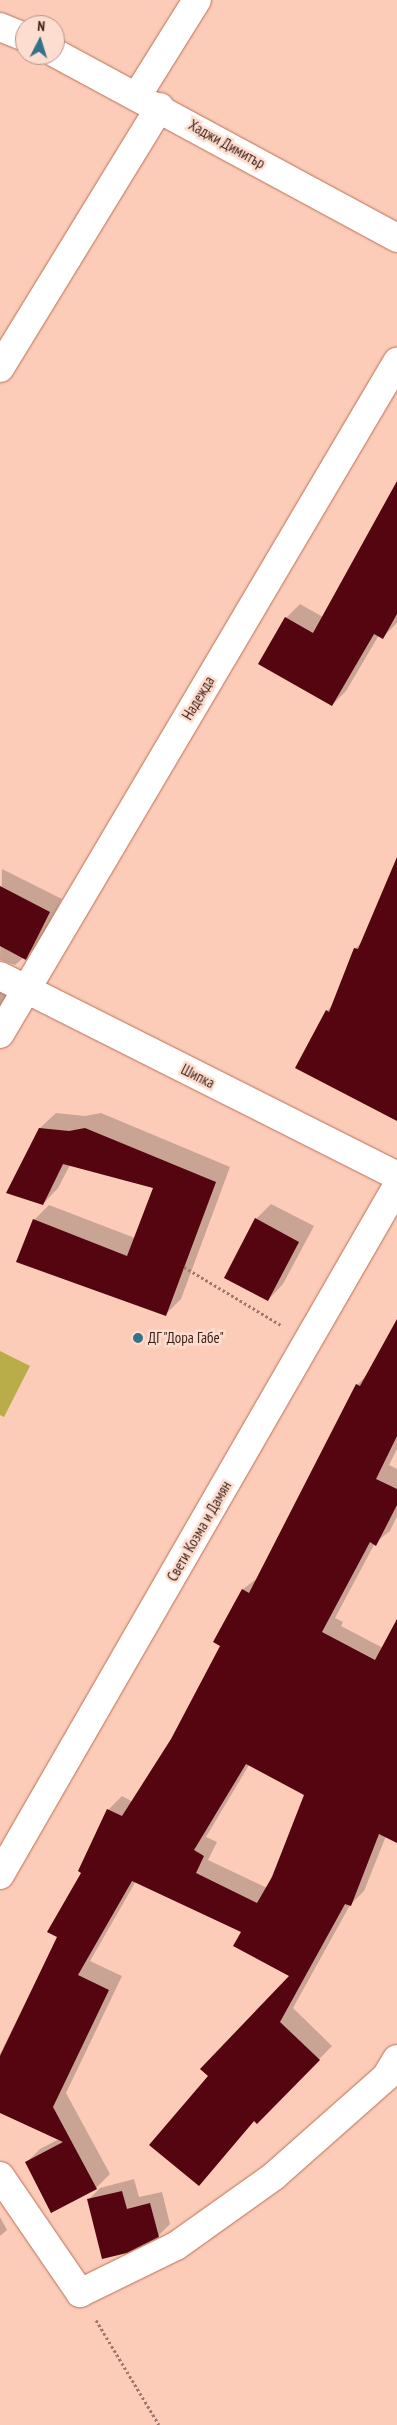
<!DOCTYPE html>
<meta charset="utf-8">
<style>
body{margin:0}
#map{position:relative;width:397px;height:2425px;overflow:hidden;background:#fcccb9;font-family:"PT Sans Narrow",sans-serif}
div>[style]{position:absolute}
.green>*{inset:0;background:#b9ad4a}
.shadow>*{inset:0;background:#0003}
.building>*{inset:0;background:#54050f}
.path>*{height:3px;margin-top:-1.5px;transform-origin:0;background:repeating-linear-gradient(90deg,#9f7869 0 2.5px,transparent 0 5px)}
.roads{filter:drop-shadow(0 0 1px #b97053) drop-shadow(0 0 1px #b97053)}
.street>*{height:28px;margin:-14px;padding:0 14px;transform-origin:14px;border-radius:14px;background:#fff}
.dots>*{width:14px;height:14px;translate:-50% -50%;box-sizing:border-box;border:2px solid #feddd1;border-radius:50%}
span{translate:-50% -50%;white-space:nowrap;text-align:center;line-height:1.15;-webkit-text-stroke:5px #feddd1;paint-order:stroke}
.street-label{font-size:15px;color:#3f2115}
.poi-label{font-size:15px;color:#3f2115}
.left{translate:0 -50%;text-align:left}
.north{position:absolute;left:15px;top:15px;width:50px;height:50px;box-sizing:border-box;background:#feddd1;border:1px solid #b29286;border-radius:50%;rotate:5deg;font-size:14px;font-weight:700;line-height:20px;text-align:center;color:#3f2115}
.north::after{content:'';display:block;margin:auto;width:18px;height:22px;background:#337287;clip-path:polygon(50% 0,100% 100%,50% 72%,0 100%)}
</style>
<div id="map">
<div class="green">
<div style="clip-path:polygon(0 1351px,30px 1366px,4px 1417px,0 1415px)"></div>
</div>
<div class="shadow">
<div style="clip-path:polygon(397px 493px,397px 623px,383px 637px,379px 635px,346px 691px,332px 705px,286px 618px,300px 604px,323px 617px)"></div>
<div style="clip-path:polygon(397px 867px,397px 1119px,327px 1011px,334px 1003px,355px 949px,362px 942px)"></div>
<div style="clip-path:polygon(2px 869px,62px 899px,37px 946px,15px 965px,0 960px)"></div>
<div style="clip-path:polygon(0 973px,15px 983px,0 1013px)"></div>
<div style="clip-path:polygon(56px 1113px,85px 1116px,101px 1113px,230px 1167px,181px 1299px,165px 1315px,34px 1220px,49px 1205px,135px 1238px,155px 1188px,70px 1165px,58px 1188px,43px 1204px,40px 1128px)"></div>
<div style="clip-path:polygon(271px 1204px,314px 1226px,283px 1284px,268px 1300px,256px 1219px)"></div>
<div style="clip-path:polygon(evenodd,397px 1321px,397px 1449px,389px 1465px,397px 1469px,397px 1516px,390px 1531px,375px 1543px,335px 1618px,343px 1622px,341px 1626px,383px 1648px,397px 1620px,397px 1831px,386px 1836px,364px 1891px,350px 1905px,293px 2008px,332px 2046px,257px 2123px,255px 2120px,198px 2185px,291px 1976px,242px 1932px,136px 1881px,90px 1961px,122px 1976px,66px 2093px,110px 2174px,96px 2188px,26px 2163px,40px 2149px,59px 2139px,0 2111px,0 2054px,58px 1937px,108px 1810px,122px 1796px,133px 1802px,172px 1740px,222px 1645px,243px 1589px,259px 1577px,357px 1385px,367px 1375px,397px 1321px,249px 1765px,306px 1794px,267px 1888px,208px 1860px,217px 1842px,206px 1837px,249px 1765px)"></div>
<div style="clip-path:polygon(134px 2179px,139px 2197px,162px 2192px,170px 2224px,158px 2236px,88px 2200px,100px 2188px)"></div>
<div style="clip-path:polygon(0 2217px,7px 2230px,0 2236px)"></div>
</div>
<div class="building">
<div style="clip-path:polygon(397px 481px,397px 614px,383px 639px,374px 634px,332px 706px,258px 664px,285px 617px,313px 633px)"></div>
<div style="clip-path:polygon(397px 857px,397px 1121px,295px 1068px,326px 1010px,329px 1012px,354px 948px,358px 949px)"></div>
<div style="clip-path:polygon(0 886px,50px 912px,26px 960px,0 946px)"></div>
<div style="clip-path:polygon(39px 1128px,69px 1131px,85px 1128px,216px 1182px,166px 1316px,16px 1262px,33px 1219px,127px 1256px,153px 1188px,63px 1164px,43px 1205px,6px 1193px)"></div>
<div style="clip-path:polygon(255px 1218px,299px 1242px,268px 1301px,224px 1278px)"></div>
<div style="clip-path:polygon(evenodd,397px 1319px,397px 1436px,376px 1479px,397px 1489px,397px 1505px,376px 1546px,370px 1542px,322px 1632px,375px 1660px,397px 1619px,397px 1843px,379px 1834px,351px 1906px,345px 1904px,280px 2022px,320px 2060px,257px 2124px,254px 2121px,199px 2186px,149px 2145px,208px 2076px,200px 2069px,289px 1976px,233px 1946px,241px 1932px,132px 1881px,78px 1975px,109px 1990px,53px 2107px,97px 2189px,51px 2213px,25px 2162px,63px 2142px,0 2113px,0 2056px,57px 1937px,47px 1932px,81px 1873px,78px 1871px,107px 1809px,122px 1816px,171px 1739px,220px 1646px,213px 1642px,242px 1589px,249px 1593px,356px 1384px,360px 1386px,397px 1319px,246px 1764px,304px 1795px,272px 1877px,257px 1903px,196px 1873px,204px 1856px,194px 1850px,246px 1764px)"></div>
<div style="clip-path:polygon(122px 2191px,127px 2209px,150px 2203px,159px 2237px,127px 2253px,102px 2259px,87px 2199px)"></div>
</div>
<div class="path">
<div style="left:184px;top:1267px;width:113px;rotate:30.9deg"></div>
<div style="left:96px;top:2320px;width:122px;rotate:59deg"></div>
</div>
<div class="roads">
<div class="street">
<div style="left:0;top:27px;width:27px;rotate:22deg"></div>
<div style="left:55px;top:53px;width:389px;rotate:28.4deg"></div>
<div style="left:137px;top:96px;width:113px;rotate:-58deg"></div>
<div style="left:0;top:368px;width:306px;rotate:-58.5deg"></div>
<div style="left:0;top:976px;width:445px;rotate:26.7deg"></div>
<div style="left:0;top:1034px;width:781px;rotate:-59.43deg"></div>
<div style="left:0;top:1875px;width:795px;rotate:-60.05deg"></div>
<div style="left:0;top:2176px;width:142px;rotate:55.6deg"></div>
<div style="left:80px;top:2293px;width:107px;rotate:-26.1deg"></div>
<div style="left:176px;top:2246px;width:120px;rotate:-35.5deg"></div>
<div style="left:274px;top:2176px;width:149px;rotate:-41.5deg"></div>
<div style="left:386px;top:2077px;width:21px;rotate:-59deg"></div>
</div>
</div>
<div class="dots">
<div style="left:138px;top:1338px;background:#337287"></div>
</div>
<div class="street-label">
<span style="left:227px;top:144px;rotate:29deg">Хаджи Димитър</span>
<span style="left:198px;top:698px;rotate:-59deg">Надежда</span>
<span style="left:198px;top:1076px;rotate:27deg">Шипка</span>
<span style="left:199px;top:1531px;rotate:-60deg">Свети Козма и Дамян</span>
</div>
<div class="poi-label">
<span class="left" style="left:148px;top:1338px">ДГ "Дора Габе"</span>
</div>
<div class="north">N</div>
</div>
